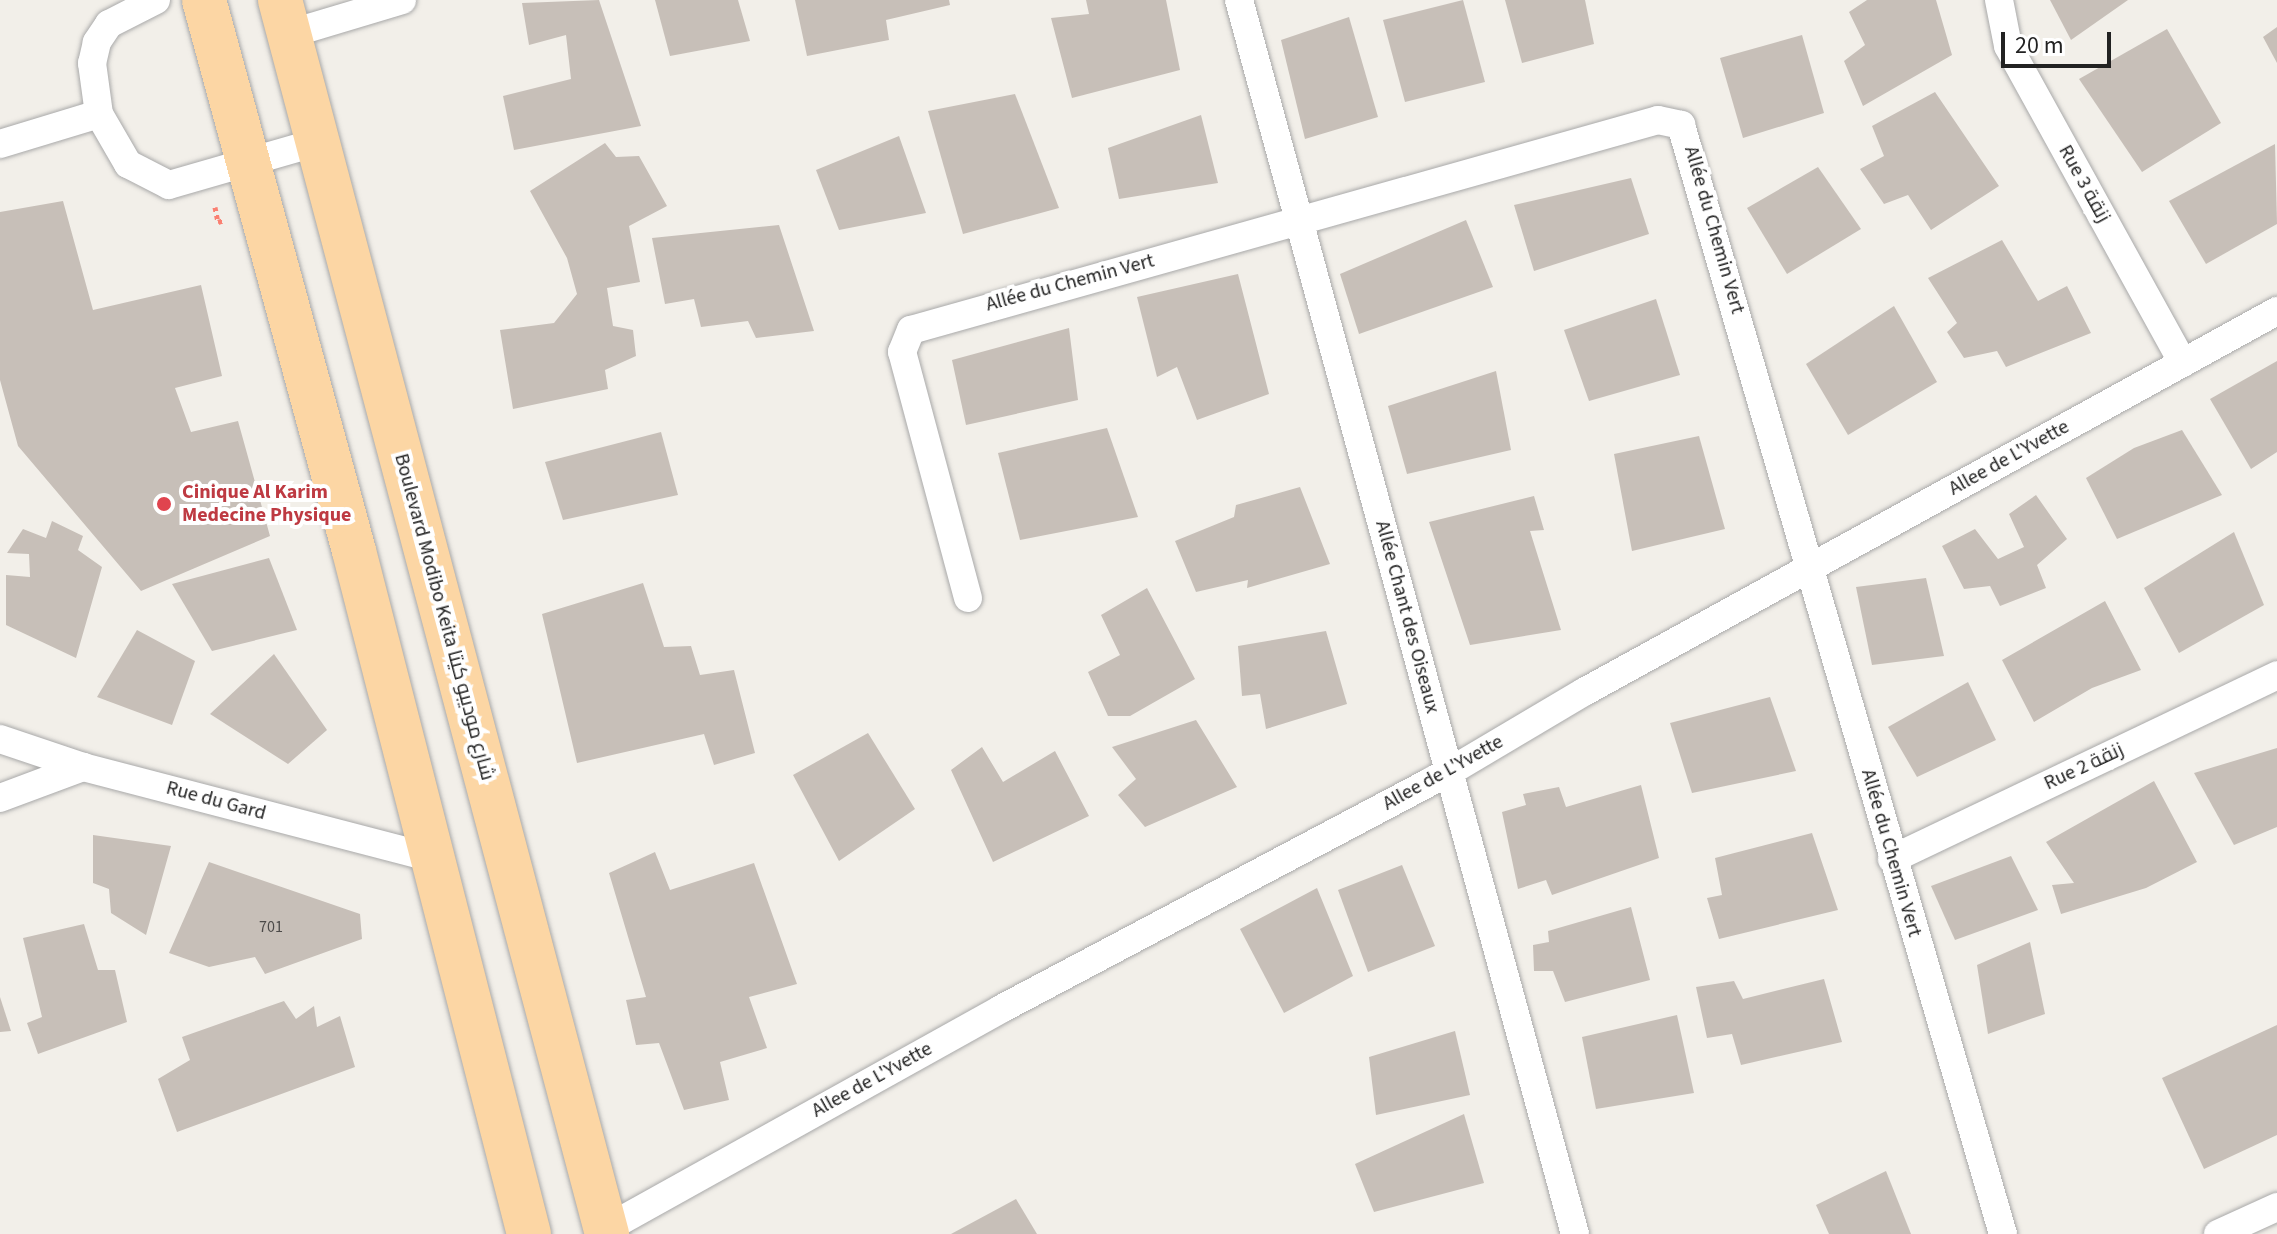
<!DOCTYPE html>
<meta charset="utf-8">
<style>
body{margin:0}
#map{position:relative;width:2277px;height:1234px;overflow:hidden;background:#f2efe9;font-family:"Source Sans 3",Cairo,sans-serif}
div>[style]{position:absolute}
.building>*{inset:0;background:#c7bfb8}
.path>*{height:5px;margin-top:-2.5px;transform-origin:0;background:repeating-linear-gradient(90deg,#fa8072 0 4px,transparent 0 8px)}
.roads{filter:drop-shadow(0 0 2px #a9a9a9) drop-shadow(0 0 2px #a9a9a9)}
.minor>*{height:28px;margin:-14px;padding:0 14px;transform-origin:14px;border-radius:14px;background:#fff}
.primary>*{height:44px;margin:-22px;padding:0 22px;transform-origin:22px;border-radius:22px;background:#fcd6a4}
.dots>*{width:22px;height:22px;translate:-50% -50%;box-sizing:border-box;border:4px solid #fff;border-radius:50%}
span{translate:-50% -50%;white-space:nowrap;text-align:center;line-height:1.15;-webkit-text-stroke:8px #fff;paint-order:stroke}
.number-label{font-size:16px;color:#4b4948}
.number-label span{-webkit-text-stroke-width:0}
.street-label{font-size:20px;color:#222}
.health-label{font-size:20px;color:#be3a42;font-weight:700}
.left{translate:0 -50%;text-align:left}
.scale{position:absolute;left:2001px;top:32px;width:110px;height:36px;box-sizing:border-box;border:4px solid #222;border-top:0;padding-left:10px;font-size:24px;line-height:28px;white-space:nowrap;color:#222;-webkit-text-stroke:6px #fff;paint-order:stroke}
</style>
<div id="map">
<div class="building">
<div style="clip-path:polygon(599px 0,641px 126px,514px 150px,503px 96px,571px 79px,566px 35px,529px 45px,522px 3px)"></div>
<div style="clip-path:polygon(655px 0,738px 0,750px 41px,670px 56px)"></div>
<div style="clip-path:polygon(795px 0,949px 0,950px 5px,886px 20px,889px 40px,807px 56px)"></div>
<div style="clip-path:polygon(1086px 0,1166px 0,1180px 70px,1072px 98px,1051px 18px,1089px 14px)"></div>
<div style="clip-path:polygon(1463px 0,1485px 82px,1405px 102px,1383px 20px)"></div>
<div style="clip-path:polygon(1505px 0,1585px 0,1594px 44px,1522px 63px)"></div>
<div style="clip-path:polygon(1867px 0,1936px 0,1952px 55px,1863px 106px,1844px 61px,1865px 45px,1849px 12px)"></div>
<div style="clip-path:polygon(2050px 0,2128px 0,2071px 40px)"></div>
<div style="clip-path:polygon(1349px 17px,1378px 117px,1305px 139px,1281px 40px)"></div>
<div style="clip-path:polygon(2277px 27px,2277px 63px,2263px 37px)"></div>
<div style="clip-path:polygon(2167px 29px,2221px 123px,2142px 172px,2079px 79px)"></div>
<div style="clip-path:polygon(1802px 35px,1824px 113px,1743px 138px,1720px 58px)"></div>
<div style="clip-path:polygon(1935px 92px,1999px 186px,1931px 230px,1908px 195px,1884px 204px,1860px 169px,1884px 156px,1872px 126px)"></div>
<div style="clip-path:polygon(1015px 94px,1059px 208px,963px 234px,928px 111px)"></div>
<div style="clip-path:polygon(1201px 115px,1218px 183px,1119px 199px,1108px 148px)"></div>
<div style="clip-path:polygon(899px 136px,926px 213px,839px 230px,816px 170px)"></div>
<div style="clip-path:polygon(605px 143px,616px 157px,639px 156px,667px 206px,629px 226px,640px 282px,607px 288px,613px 326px,633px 330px,636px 356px,605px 370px,608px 389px,513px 409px,500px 330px,554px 323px,577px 294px,567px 258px,530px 191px)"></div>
<div style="clip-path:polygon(2275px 144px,2277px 224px,2206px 264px,2169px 201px)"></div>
<div style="clip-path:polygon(1818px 167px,1861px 229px,1787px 274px,1747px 208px)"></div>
<div style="clip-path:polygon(1631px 178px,1649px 234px,1534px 271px,1514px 205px)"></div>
<div style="clip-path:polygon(63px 201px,93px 310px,201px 285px,222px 376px,175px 388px,191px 432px,238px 421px,270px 536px,141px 591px,18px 446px,0 380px,0 212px)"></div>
<div style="clip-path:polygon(1466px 220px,1493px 287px,1359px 334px,1340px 274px)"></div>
<div style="clip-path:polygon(779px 225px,814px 331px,756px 338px,748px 321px,701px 327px,694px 299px,665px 304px,652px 238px)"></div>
<div style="clip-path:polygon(2002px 240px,2038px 301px,2067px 286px,2091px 333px,2006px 367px,1997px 351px,1964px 358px,1947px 332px,1957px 323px,1928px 278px)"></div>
<div style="clip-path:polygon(1238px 274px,1269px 394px,1197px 420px,1177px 367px,1157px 377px,1137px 297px)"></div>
<div style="clip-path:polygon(1656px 299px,1680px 375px,1589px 401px,1564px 330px)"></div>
<div style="clip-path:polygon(1894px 306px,1937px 382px,1848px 435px,1806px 364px)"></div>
<div style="clip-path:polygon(1069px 328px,1078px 400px,966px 425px,952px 360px)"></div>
<div style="clip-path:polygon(2277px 361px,2277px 452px,2251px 469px,2210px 399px)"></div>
<div style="clip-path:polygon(1496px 371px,1511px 450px,1407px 474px,1388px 406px)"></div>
<div style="clip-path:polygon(1107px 428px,1138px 517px,1020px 540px,998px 453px)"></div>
<div style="clip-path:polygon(2182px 430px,2222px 495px,2117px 539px,2086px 478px,2134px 448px)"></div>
<div style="clip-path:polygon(661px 432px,678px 495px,563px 520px,545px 462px)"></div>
<div style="clip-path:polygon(1699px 436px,1725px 529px,1632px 551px,1614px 454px)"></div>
<div style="clip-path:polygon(1300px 487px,1330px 564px,1247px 588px,1248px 580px,1196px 592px,1175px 541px,1234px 517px,1236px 505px)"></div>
<div style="clip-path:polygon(2036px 495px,2067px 539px,2037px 565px,2046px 588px,2000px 606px,1990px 586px,1964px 589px,1942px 546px,1975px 529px,1998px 559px,2024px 547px,2009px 514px)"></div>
<div style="clip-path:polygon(1534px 496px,1544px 530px,1530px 531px,1561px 630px,1470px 645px,1429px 522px)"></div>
<div style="clip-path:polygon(52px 521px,83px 536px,78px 550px,102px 567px,76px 658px,6px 625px,6px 575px,30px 577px,29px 554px,7px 553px,23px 529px,46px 538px)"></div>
<div style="clip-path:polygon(2234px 532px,2264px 605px,2179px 653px,2144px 588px)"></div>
<div style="clip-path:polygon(269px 558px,297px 630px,212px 651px,172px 584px)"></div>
<div style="clip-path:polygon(1926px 578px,1944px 656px,1872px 665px,1856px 587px)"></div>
<div style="clip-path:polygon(643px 583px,664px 647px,691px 646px,700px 675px,734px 670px,755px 753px,714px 765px,704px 734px,577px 763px,542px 614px)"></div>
<div style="clip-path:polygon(1147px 588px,1195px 679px,1130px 716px,1108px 716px,1088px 672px,1120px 655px,1101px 615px)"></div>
<div style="clip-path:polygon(2105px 601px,2141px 670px,2092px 688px,2034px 722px,2002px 660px)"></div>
<div style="clip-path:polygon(137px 630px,195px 661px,172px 725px,97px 697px)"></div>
<div style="clip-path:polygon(1326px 631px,1347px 704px,1266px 729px,1260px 694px,1242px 696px,1238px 646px)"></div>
<div style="clip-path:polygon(274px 654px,327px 730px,288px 764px,210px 714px)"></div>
<div style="clip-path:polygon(1968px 682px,1996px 740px,1917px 777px,1888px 727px)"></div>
<div style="clip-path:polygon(1770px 697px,1796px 771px,1692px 793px,1670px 723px)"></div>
<div style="clip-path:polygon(1196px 720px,1237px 787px,1145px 827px,1118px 795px,1136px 779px,1112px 747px)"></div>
<div style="clip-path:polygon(868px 733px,915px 809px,839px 861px,793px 775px)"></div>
<div style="clip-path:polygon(982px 747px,1003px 782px,1055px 751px,1089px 816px,993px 862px,951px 770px)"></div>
<div style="clip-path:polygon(2277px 748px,2277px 827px,2234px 845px,2194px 773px)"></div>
<div style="clip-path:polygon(2154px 781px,2197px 862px,2146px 888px,2061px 914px,2052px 885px,2074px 883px,2046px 842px)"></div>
<div style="clip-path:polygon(1641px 785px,1659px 858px,1552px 895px,1546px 880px,1518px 889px,1502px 812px,1526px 805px,1523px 794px,1559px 787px,1566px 807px)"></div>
<div style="clip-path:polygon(1812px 833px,1838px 910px,1719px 939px,1707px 898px,1722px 895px,1715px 858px)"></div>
<div style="clip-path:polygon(93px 835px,171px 846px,146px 935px,111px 913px,109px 889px,93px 883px)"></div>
<div style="clip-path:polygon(655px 852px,670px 890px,754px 863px,797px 984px,749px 997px,767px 1048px,720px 1062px,729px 1100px,684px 1110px,659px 1043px,636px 1045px,626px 1000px,646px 997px,609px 873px)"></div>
<div style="clip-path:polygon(2011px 856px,2038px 910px,1955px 940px,1931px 886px)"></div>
<div style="clip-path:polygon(209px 862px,360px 914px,362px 939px,265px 974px,255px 957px,209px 967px,169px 953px)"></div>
<div style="clip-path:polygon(1402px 865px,1435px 946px,1368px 972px,1338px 890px)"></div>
<div style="clip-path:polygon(1317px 888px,1353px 976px,1284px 1013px,1240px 929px)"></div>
<div style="clip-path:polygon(1631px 907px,1650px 980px,1565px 1002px,1553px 971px,1534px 971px,1533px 945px,1549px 942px,1548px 931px)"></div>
<div style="clip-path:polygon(84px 924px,98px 970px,115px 970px,127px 1022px,38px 1054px,27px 1023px,42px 1017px,23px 938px)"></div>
<div style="clip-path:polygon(2030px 942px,2045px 1014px,1988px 1034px,1977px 965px)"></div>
<div style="clip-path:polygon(1824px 979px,1842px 1042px,1741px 1065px,1732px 1034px,1707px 1038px,1696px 987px,1734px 981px,1743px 999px)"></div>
<div style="clip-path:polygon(0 997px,11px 1031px,0 1032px)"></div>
<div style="clip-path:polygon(284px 1001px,296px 1019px,314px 1006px,317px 1027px,340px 1016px,355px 1067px,177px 1132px,158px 1079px,190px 1060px,182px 1037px)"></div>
<div style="clip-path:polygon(1677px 1015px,1694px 1093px,1596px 1109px,1582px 1037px)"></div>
<div style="clip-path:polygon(2277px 1025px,2277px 1135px,2204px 1169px,2162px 1078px)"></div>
<div style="clip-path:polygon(1455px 1031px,1470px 1095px,1376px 1115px,1369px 1057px)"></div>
<div style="clip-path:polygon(1464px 1114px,1484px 1183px,1374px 1212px,1355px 1164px)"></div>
<div style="clip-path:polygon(1886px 1171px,1911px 1234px,1829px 1234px,1816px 1205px)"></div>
<div style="clip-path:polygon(1016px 1199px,1037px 1234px,951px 1234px)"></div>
</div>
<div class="path">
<div style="left:215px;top:207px;width:15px;rotate:79deg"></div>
<div style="left:218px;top:222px;width:6px;rotate:-18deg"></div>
</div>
<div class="roads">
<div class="minor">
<div style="left:156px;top:0;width:53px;rotate:152.9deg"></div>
<div style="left:109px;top:24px;width:22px;rotate:124deg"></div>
<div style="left:97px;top:42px;width:22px;rotate:103deg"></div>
<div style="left:92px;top:63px;width:51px;rotate:82.2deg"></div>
<div style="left:99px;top:114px;width:58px;rotate:59.9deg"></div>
<div style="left:128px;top:164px;width:46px;rotate:27.1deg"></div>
<div style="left:169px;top:185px;width:155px;rotate:-16.1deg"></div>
<div style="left:1239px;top:0;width:1279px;rotate:74.77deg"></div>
<div style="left:1999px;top:0;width:47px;rotate:78.9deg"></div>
<div style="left:2008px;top:46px;width:362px;rotate:61.1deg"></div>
<div style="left:289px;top:34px;width:118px;rotate:-16.7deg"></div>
<div style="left:0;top:144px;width:103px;rotate:-16.9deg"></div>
<div style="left:968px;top:598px;width:255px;rotate:-105deg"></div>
<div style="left:902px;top:352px;width:24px;rotate:-68deg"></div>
<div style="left:911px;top:330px;width:776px;rotate:-15.7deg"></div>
<div style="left:1658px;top:120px;width:24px;rotate:12deg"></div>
<div style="left:1681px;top:125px;width:1155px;rotate:73.81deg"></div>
<div style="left:0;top:739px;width:88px;rotate:18.6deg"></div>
<div style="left:83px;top:767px;width:362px;rotate:14.6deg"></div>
<div style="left:0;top:798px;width:89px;rotate:-20.5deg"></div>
<div style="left:1892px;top:859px;width:427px;rotate:-25.5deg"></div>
<div style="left:606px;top:1229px;width:452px;rotate:-29.1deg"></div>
<div style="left:1001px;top:1009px;width:507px;rotate:-27.88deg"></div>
<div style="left:1449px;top:772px;width:157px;rotate:-30.7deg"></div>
<div style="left:1584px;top:692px;width:791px;rotate:-28.8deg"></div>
<div style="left:2218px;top:1234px;width:65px;rotate:-24.6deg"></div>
</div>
<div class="primary">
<div style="left:204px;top:0;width:571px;rotate:74.77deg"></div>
<div style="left:354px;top:551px;width:705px;rotate:75.63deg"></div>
<div style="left:280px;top:0;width:1277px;rotate:75.16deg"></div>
</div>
</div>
<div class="dots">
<div style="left:164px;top:504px;background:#e0444e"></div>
</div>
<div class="number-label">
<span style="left:271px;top:927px">701</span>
</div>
<div class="street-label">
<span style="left:2084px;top:184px;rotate:61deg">Rue 3 زنقة</span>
<span style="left:1714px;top:230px;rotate:74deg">Allée du Chemin Vert</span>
<span style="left:1070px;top:283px;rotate:-15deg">Allée du Chemin Vert</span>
<span style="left:2009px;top:458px;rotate:-29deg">Allee de L'Yvette</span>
<span style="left:444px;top:617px;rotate:75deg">Boulevard Modibo Keita شارع موديبو كيتا</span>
<span style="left:1407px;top:617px;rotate:75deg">Allée Chant des Oiseaux</span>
<span style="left:2084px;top:767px;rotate:-25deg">Rue 2 زنقة</span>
<span style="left:1443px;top:773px;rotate:-29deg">Allee de L'Yvette</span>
<span style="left:216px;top:801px;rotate:15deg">Rue du Gard</span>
<span style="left:1891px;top:853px;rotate:74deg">Allée du Chemin Vert</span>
<span style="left:872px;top:1080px;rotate:-29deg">Allee de L'Yvette</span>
</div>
<div class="health-label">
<span class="left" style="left:182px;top:504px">Cinique Al Karim<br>Medecine Physique</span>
</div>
<div class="scale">20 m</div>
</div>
